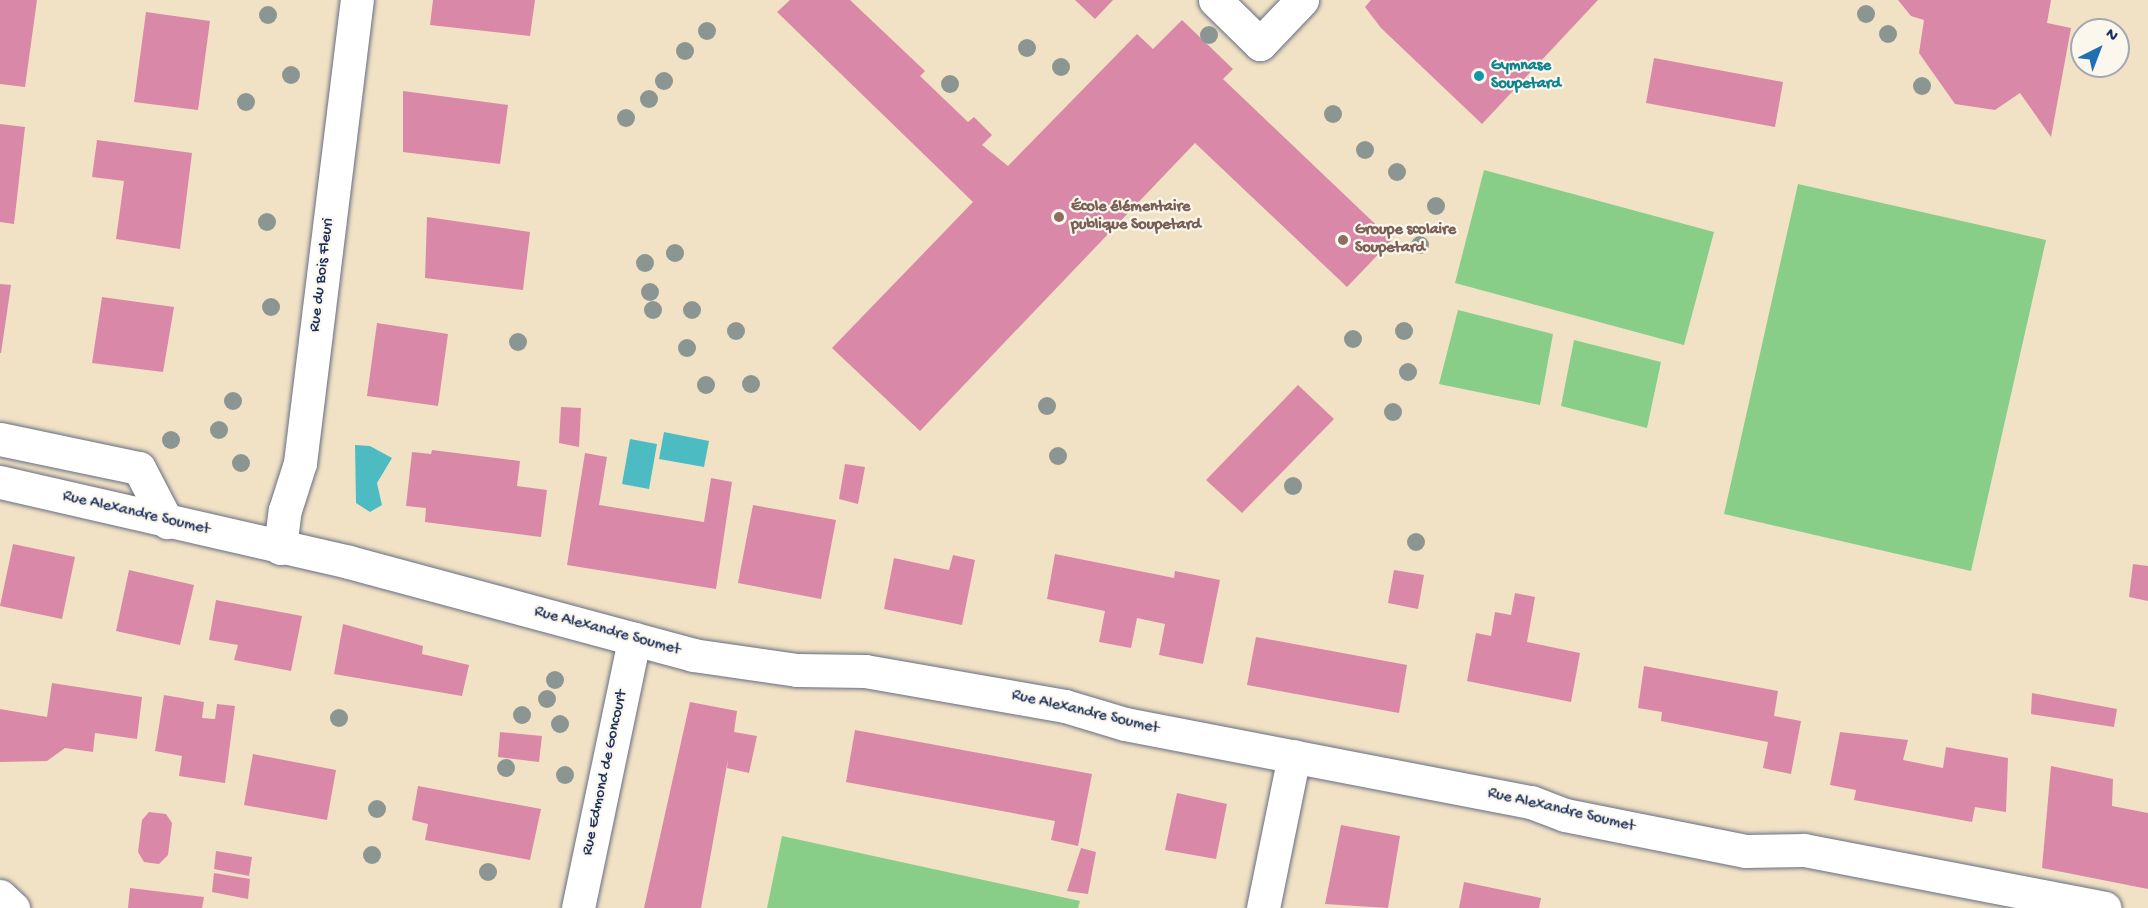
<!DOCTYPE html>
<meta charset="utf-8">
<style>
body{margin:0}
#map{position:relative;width:2148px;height:908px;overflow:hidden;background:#f2e2c5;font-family:"Gochi Hand",sans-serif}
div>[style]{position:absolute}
.green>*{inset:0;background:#89ce88}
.water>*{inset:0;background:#4dbcc2}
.building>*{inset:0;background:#da88a8}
.roads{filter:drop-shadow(0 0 2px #666e82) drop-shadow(0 0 2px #666e82)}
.minor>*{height:33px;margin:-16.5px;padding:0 16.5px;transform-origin:16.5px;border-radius:16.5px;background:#fff}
.trees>*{width:18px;height:18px;margin:-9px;border-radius:50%;background:#8b9692}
.dots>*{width:16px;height:16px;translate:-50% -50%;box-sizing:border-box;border:3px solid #fbf7ec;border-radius:50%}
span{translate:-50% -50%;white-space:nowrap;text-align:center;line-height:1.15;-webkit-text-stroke:4.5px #fbf7ec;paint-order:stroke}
.culture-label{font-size:16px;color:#0d838f;font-weight:700}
.left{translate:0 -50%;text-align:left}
.education-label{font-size:16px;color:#785e54;font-weight:700}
.street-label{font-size:16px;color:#1b2f5e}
.north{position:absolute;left:2070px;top:18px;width:60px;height:60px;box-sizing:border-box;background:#fbf7ec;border:2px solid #a1a7b3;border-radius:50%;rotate:42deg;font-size:16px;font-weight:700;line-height:24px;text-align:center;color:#1b2f5e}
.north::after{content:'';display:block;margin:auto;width:21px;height:27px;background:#1f6fb2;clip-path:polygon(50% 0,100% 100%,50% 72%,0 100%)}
</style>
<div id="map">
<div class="green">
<div style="clip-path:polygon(1484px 170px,1714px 232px,1684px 345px,1455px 283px)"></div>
<div style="clip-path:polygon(1798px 184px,2046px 240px,1971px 571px,1724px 514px)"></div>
<div style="clip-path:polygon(1458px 310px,1553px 334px,1540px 405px,1439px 384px)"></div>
<div style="clip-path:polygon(1574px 340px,1661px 362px,1647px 428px,1561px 406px)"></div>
<div style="clip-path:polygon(782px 836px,1080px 901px,1078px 908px,767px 908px)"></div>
</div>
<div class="water">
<div style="clip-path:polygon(664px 432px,709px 441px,704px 467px,659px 459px)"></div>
<div style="clip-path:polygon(630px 439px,657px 444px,649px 489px,622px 484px)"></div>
<div style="clip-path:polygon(355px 445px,370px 446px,392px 458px,377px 483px,382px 505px,370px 512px,356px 503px)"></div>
</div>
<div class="building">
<div style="clip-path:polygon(0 0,37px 0,25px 87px,0 84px)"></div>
<div style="clip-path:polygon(433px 0,535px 0,530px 36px,430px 25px)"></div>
<div style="clip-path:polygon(790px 0,850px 0,925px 71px,920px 76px,968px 122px,974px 117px,992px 135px,982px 145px,1008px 166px,1137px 34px,1153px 49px,1182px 20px,1233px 69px,1223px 79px,1392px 240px,1347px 287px,1195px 143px,920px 431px,832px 348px,973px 202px,777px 12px)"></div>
<div style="clip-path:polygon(1075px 0,1113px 0,1095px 19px)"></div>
<div style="clip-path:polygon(1371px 0,1598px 0,1482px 124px,1381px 28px,1365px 7px)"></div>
<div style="clip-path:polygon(1898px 0,2051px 0,2047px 23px,2071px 28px,2051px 137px,2020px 93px,1995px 110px,1955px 104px,1919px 53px,1924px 20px,1911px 16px)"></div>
<div style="clip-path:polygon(146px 12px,210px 21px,198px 110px,134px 102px)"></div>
<div style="clip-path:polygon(1654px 58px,1783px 82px,1775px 127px,1646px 103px)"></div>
<div style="clip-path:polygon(403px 91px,508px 105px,500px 164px,403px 152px)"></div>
<div style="clip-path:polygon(0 124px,25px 127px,14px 224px,0 222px)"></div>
<div style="clip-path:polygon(97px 140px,192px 153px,180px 249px,116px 239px,124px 181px,92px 177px)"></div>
<div style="clip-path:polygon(427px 217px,530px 232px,523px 290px,425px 278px)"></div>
<div style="clip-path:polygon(0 284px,11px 285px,1px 353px,0 353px)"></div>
<div style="clip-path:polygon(102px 297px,174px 307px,163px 372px,92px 363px)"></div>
<div style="clip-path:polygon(377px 323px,448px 334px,438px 406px,367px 396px)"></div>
<div style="clip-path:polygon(1298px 385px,1334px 419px,1242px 513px,1206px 480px)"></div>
<div style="clip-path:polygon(561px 407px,581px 408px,579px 447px,559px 443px)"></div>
<div style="clip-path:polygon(432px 450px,520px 461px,517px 486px,547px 490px,541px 537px,425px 522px,426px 508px,406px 506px,412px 452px,431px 454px)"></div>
<div style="clip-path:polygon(585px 453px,607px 457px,599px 505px,704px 522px,711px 478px,732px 482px,716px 589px,567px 565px)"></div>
<div style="clip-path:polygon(845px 464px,865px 467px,858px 504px,839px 499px)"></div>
<div style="clip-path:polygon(753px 505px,836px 520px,821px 599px,738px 583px)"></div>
<div style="clip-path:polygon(13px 544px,75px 557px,62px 619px,0 606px)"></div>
<div style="clip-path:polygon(1055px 554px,1174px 578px,1175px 571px,1220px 580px,1203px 664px,1159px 655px,1165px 624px,1137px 618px,1131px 648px,1099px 642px,1105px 611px,1047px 599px)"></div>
<div style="clip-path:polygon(953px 555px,975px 560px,962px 625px,884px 609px,894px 558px,949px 570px)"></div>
<div style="clip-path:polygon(2133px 564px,2148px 566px,2148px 601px,2129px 597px)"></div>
<div style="clip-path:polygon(129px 570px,194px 585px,180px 645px,116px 631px)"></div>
<div style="clip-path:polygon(1394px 570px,1424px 575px,1418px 609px,1388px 603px)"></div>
<div style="clip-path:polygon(1515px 593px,1535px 597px,1527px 642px,1580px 653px,1571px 702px,1467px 681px,1476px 633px,1491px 636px,1495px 612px,1511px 615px)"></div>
<div style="clip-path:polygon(216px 600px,302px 616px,291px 671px,234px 660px,238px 645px,209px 640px)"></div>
<div style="clip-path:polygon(343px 624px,423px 646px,422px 654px,469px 665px,462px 696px,334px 674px)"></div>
<div style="clip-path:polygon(1256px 637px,1407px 665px,1399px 713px,1247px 685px)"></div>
<div style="clip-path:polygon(1644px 666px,1778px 691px,1774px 716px,1801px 721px,1791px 774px,1763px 768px,1768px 742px,1661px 721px,1662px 712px,1638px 708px)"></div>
<div style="clip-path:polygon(52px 683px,142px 697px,137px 739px,95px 733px,93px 752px,65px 748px,47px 761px,0 762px,0 709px,47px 717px)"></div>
<div style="clip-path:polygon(2032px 693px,2117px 709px,2114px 727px,2031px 714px)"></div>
<div style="clip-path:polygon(164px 695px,204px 702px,202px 718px,215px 719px,217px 704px,235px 706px,225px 783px,179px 776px,182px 756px,155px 751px)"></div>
<div style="clip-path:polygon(690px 702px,737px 711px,734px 732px,757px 736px,749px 773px,727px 768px,728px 759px,701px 908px,644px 908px)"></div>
<div style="clip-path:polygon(855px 730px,1092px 774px,1078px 846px,1051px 840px,1055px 821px,846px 782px)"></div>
<div style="clip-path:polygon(500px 732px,542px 736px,539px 762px,498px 757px)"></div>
<div style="clip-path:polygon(1840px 732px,1908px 740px,1903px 760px,1943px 768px,1946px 747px,2008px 758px,2006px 812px,1975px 807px,1972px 822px,1854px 800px,1856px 790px,1830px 785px)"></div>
<div style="clip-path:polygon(253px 754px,336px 770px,327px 820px,244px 805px)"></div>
<div style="clip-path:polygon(2051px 766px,2113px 779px,2112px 806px,2148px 813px,2148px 889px,2042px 868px)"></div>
<div style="clip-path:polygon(418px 786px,541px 809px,530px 860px,425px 840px,428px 824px,412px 820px)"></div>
<div style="clip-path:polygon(1177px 793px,1227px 804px,1216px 859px,1165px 850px)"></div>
<div style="clip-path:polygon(149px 812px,166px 814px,172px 823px,168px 855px,159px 864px,144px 862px,138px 852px,142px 820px)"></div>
<div style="clip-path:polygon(1341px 825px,1400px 836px,1388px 908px,1325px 904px)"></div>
<div style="clip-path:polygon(1081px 848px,1096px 852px,1088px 894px,1067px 891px)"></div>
<div style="clip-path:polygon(216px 851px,252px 857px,249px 876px,214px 869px)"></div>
<div style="clip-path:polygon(214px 873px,250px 879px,248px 899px,212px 892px)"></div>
<div style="clip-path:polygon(1464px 882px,1541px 898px,1539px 908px,1459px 908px)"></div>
<div style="clip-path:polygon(130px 888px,204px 897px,202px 908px,128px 908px)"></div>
</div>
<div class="roads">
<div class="minor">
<div style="left:1215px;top:0;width:63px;rotate:44.4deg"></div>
<div style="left:1260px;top:44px;width:61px;rotate:-46.3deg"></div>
<div style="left:0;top:439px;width:142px;rotate:11.8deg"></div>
<div style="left:139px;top:468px;width:61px;rotate:62.6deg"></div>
<div style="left:0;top:482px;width:358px;rotate:12.9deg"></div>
<div style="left:349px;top:562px;width:356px;rotate:15.1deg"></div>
<div style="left:693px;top:655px;width:105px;rotate:8.2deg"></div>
<div style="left:797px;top:670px;width:68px;rotate:0.8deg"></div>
<div style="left:865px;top:671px;width:203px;rotate:9.9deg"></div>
<div style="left:1065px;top:706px;width:63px;rotate:16.7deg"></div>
<div style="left:1125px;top:724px;width:413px;rotate:10.9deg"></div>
<div style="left:1531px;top:802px;width:36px;rotate:21deg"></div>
<div style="left:1565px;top:815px;width:184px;rotate:11.3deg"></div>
<div style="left:1745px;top:851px;width:59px;rotate:-1deg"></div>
<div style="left:1804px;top:850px;width:306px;rotate:10.9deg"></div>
<div style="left:280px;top:548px;width:38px;rotate:-83deg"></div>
<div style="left:285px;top:510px;width:49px;rotate:-72.3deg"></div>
<div style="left:300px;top:463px;width:466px;rotate:-83deg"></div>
<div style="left:0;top:896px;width:18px;rotate:43deg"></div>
<div style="left:578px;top:908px;width:275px;rotate:-78.2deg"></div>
<div style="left:1263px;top:908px;width:155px;rotate:-78.5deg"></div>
</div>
</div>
<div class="trees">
<div style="left:1866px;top:14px"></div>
<div style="left:268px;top:15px"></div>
<div style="left:707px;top:31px"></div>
<div style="left:1888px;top:34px"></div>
<div style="left:1209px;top:35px"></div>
<div style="left:1027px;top:48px"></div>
<div style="left:685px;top:51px"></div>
<div style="left:1061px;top:67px"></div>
<div style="left:291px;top:75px"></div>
<div style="left:664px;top:81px"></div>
<div style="left:950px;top:84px"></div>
<div style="left:1922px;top:86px"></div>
<div style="left:649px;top:99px"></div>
<div style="left:246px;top:102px"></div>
<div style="left:1333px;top:114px"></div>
<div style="left:626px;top:118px"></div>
<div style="left:1365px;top:150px"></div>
<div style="left:1397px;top:172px"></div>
<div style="left:1436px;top:206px"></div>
<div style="left:267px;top:222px"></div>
<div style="left:1420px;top:245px"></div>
<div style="left:675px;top:253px"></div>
<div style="left:645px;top:263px"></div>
<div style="left:650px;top:292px"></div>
<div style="left:271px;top:307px"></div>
<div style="left:653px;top:310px"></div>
<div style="left:692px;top:310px"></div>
<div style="left:736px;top:331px"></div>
<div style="left:1404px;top:331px"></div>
<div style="left:1353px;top:339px"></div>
<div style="left:518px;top:342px"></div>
<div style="left:687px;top:348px"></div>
<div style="left:1408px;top:372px"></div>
<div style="left:751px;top:384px"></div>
<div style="left:706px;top:385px"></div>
<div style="left:233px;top:401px"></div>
<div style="left:1047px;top:406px"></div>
<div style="left:1393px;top:412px"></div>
<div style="left:219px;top:430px"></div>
<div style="left:171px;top:440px"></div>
<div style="left:1058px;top:456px"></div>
<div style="left:241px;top:463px"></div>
<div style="left:1293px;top:486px"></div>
<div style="left:1416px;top:542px"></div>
<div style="left:555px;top:680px"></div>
<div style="left:547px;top:699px"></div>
<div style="left:522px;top:715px"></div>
<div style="left:339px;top:718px"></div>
<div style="left:560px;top:724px"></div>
<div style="left:506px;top:768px"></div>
<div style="left:565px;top:775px"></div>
<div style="left:377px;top:809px"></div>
<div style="left:372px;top:855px"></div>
<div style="left:488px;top:872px"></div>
</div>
<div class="dots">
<div style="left:1479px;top:76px;background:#0f9aa8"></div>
<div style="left:1059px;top:217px;background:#8d6e63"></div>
<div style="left:1343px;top:240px;background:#8d6e63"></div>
</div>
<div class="culture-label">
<span class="left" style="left:1491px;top:76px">Gymnase<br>Soupetard</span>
</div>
<div class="education-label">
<span class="left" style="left:1071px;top:217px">École élémentaire<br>publique Soupetard</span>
<span class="left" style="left:1355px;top:240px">Groupe scolaire<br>Soupetard</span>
</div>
<div class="street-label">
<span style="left:323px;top:275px;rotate:-83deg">Rue du Bois Fleuri</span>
<span style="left:136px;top:514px;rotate:13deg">Rue Alexandre Soumet</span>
<span style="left:607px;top:632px;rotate:15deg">Rue Alexandre Soumet</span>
<span style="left:1085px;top:713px;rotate:13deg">Rue Alexandre Soumet</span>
<span style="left:606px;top:773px;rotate:-78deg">Rue Edmond de Goncourt</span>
<span style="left:1561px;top:811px;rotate:13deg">Rue Alexandre Soumet</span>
</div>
<div class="north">N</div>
</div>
